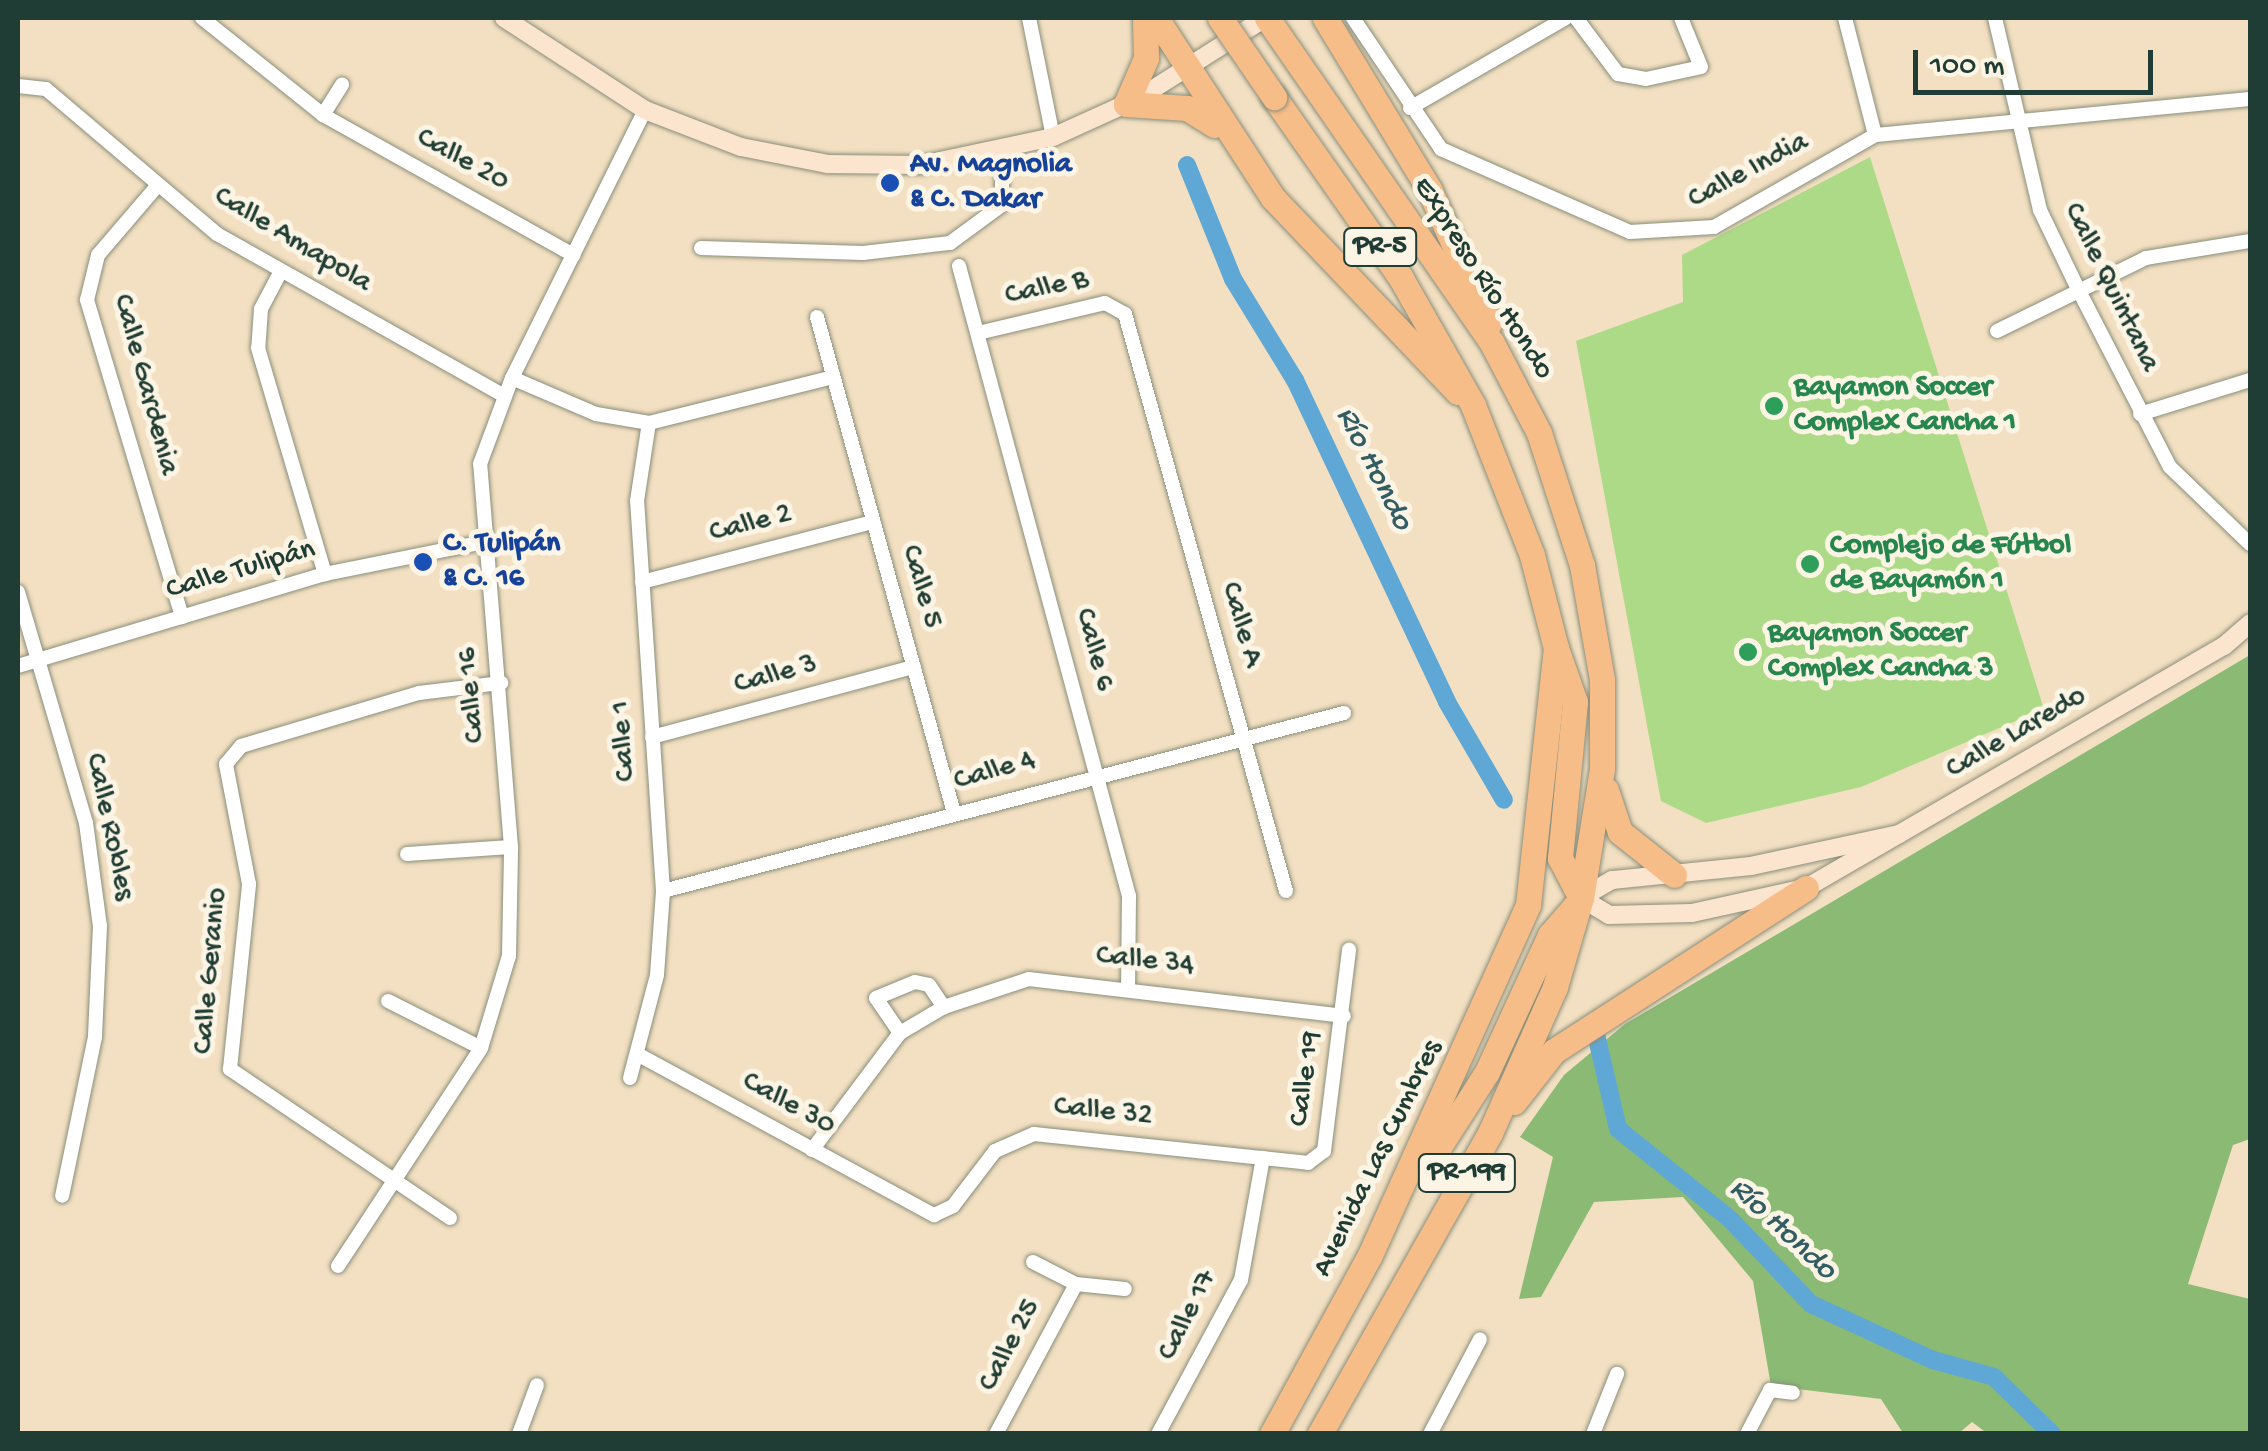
<!DOCTYPE html>
<meta charset="utf-8">
<style>
body{margin:0}
#map{position:relative;width:2268px;height:1451px;overflow:hidden;background:#f3e0c2;font-family:"Gochi Hand",sans-serif}
div>[style]{position:absolute}
.green>*{inset:0;background:#adda87}
.forest>*{inset:0;background:#8aba74}
.canal>*{height:18px;margin:-9px;padding:0 9px;transform-origin:9px;border-radius:9px;background:#5fa8d6}
.roads{filter:drop-shadow(0 0 2px #898e7b) drop-shadow(0 0 2px #898e7b)}
.street>*{height:14px;margin:-7px;padding:0 7px;transform-origin:7px;border-radius:7px;background:#fff}
.secondary>*{height:18px;margin:-9px;padding:0 9px;transform-origin:9px;border-radius:9px;background:#fce5cf}
.highway>*{height:25px;margin:-12.5px;padding:0 12.5px;transform-origin:12.5px;border-radius:12.5px;background:#f7bd88}
.bridges{filter:drop-shadow(0 0 2px #898e7b) drop-shadow(0 0 2px #898e7b)}
.highway-bridge>*{height:25px;margin:-12.5px;padding:0 12.5px;transform-origin:12.5px;border-radius:12.5px;background:#f7bd88}
.dots>*{width:28px;height:28px;translate:-50% -50%;box-sizing:border-box;border:5px solid #fcf5e5;border-radius:50%}
span{translate:-50% -50%;white-space:nowrap;text-align:center;line-height:1.15;-webkit-text-stroke:10px #fcf5e5;paint-order:stroke}
.shield-label span{padding:2px 8px;background:#fcf5e5;border:2px solid;border-radius:8px;-webkit-text-stroke-width:0}
.shield-label{font-size:28px;color:#1f3d34;font-weight:700}
.street-label{font-size:30px;color:#1f3d34}
.transit-label{font-size:30px;color:#164399;font-weight:700}
.left{translate:0 -50%;text-align:left}
.leisure-label{font-size:30px;color:#27864d;font-weight:700}
.water-label{font-size:32px;color:#325d65;font-style:italic}
.frame{position:absolute;inset:0;border:20px solid #1f3d34;pointer-events:none}
.scale{position:absolute;left:1913px;top:50px;width:240px;height:45px;box-sizing:border-box;border:5px solid #1f3d34;border-top:0;padding-left:12px;font-size:30px;line-height:35px;white-space:nowrap;color:#1f3d34;-webkit-text-stroke:8px #fcf5e5;paint-order:stroke}
</style>
<div id="map">
<div class="green">
<div style="clip-path:polygon(1870px 157px,2044px 709px,1861px 787px,1706px 823px,1661px 801px,1576px 341px,1683px 302px,1682px 255px)"></div>
</div>
<div class="forest">
<div style="clip-path:polygon(2250px 655px,2250px 1139px,2233px 1145px,2188px 1284px,2250px 1299px,2250px 1433px,1988px 1434px,1972px 1422px,1959px 1433px,1903px 1433px,1881px 1399px,1771px 1386px,1753px 1281px,1683px 1197px,1594px 1202px,1541px 1297px,1519px 1299px,1553px 1157px,1520px 1137px,1564px 1075px,1625px 1024px)"></div>
</div>
<div class="canal">
<div style="left:1187px;top:165px;width:123px;rotate:68deg"></div>
<div style="left:1233px;top:279px;width:119px;rotate:58.5deg"></div>
<div style="left:1295px;top:380px;width:356px;rotate:64.7deg"></div>
<div style="left:1447px;top:702px;width:113px;rotate:59.8deg"></div>
<div style="left:1595px;top:1030px;width:102px;rotate:76.9deg"></div>
<div style="left:1618px;top:1129px;width:144px;rotate:38.8deg"></div>
<div style="left:1730px;top:1219px;width:117px;rotate:46.4deg"></div>
<div style="left:1811px;top:1304px;width:134px;rotate:24.7deg"></div>
<div style="left:1933px;top:1360px;width:63px;rotate:15.6deg"></div>
<div style="left:1994px;top:1377px;width:81px;rotate:44.5deg"></div>
</div>
<div class="roads">
<div class="street">
<div style="left:202px;top:18px;width:155px;rotate:38.7deg"></div>
<div style="left:323px;top:115px;width:287px;rotate:29.2deg"></div>
<div style="left:1029px;top:18px;width:121px;rotate:78.6deg"></div>
<div style="left:1353px;top:18px;width:158px;rotate:56.1deg"></div>
<div style="left:1441px;top:149px;width:206px;rotate:23.7deg"></div>
<div style="left:1630px;top:232px;width:84px;rotate:-3.4deg"></div>
<div style="left:1714px;top:227px;width:185px;rotate:-29.7deg"></div>
<div style="left:1875px;top:135px;width:377px;rotate:-5.5deg"></div>
<div style="left:1576px;top:18px;width:70px;rotate:53.1deg"></div>
<div style="left:1618px;top:74px;width:28px;rotate:10deg"></div>
<div style="left:1646px;top:79px;width:56px;rotate:-12.3deg"></div>
<div style="left:1701px;top:67px;width:53px;rotate:-112.2deg"></div>
<div style="left:1845px;top:18px;width:121px;rotate:75.6deg"></div>
<div style="left:1995px;top:18px;width:197px;rotate:76.8deg"></div>
<div style="left:2040px;top:210px;width:88px;rotate:64.3deg"></div>
<div style="left:2078px;top:289px;width:200px;rotate:62.7deg"></div>
<div style="left:2170px;top:467px;width:111px;rotate:43.9deg"></div>
<div style="left:18px;top:86px;width:28px;rotate:6deg"></div>
<div style="left:46px;top:89px;width:224px;rotate:40.3deg"></div>
<div style="left:217px;top:234px;width:330px;rotate:29.4deg"></div>
<div style="left:1410px;top:108px;width:180px;rotate:-30deg"></div>
<div style="left:323px;top:115px;width:36px;rotate:-58deg"></div>
<div style="left:158px;top:185px;width:92px;rotate:130.6deg"></div>
<div style="left:98px;top:255px;width:46px;rotate:103.7deg"></div>
<div style="left:87px;top:300px;width:331px;rotate:73.3deg"></div>
<div style="left:701px;top:248px;width:162px;rotate:1.8deg"></div>
<div style="left:863px;top:253px;width:88px;rotate:-6.6deg"></div>
<div style="left:950px;top:243px;width:64px;rotate:-36.2deg"></div>
<div style="left:1002px;top:205px;width:52px;rotate:-90deg"></div>
<div style="left:959px;top:266px;width:653px;rotate:74.9deg"></div>
<div style="left:1129px;top:896px;width:89px;rotate:90.6deg"></div>
<div style="left:281px;top:271px;width:43px;rotate:117.8deg"></div>
<div style="left:261px;top:309px;width:39px;rotate:94deg"></div>
<div style="left:258px;top:348px;width:236px;rotate:73.5deg"></div>
<div style="left:817px;top:317px;width:515px;rotate:74.56deg"></div>
<div style="left:1997px;top:331px;width:166px;rotate:-26.1deg"></div>
<div style="left:2146px;top:258px;width:105px;rotate:-9.3deg"></div>
<div style="left:978px;top:333px;width:130px;rotate:-13.3deg"></div>
<div style="left:1105px;top:303px;width:23px;rotate:29deg"></div>
<div style="left:1125px;top:314px;width:599px;rotate:74.41deg"></div>
<div style="left:512px;top:378px;width:91px;rotate:23.2deg"></div>
<div style="left:596px;top:414px;width:54px;rotate:9.6deg"></div>
<div style="left:649px;top:423px;width:190px;rotate:-14deg"></div>
<div style="left:2140px;top:414px;width:115px;rotate:-17.2deg"></div>
<div style="left:642px;top:582px;width:239px;rotate:-14.6deg"></div>
<div style="left:18px;top:592px;width:241px;rotate:73.6deg"></div>
<div style="left:86px;top:823px;width:104px;rotate:82.3deg"></div>
<div style="left:100px;top:926px;width:111px;rotate:92.6deg"></div>
<div style="left:95px;top:1037px;width:162px;rotate:101.7deg"></div>
<div style="left:18px;top:666px;width:320px;rotate:-16.7deg"></div>
<div style="left:325px;top:574px;width:162px;rotate:-11.4deg"></div>
<div style="left:652px;top:737px;width:271px;rotate:-15deg"></div>
<div style="left:407px;top:854px;width:104px;rotate:-3.9deg"></div>
<div style="left:663px;top:891px;width:704px;rotate:-14.65deg"></div>
<div style="left:388px;top:1001px;width:104px;rotate:26.8deg"></div>
<div style="left:900px;top:1033px;width:42px;rotate:-124.4deg"></div>
<div style="left:876px;top:998px;width:42px;rotate:-22.3deg"></div>
<div style="left:915px;top:982px;width:14px;rotate:12deg"></div>
<div style="left:929px;top:985px;width:27px;rotate:56deg"></div>
<div style="left:639px;top:1055px;width:336px;rotate:28.5deg"></div>
<div style="left:934px;top:1215px;width:21px;rotate:-25deg"></div>
<div style="left:953px;top:1206px;width:69px;rotate:-52.6deg"></div>
<div style="left:995px;top:1151px;width:43px;rotate:-23.6deg"></div>
<div style="left:1034px;top:1134px;width:276px;rotate:6deg"></div>
<div style="left:1308px;top:1163px;width:20px;rotate:-37deg"></div>
<div style="left:1324px;top:1151px;width:203px;rotate:-82.9deg"></div>
<div style="left:630px;top:1078px;width:106px;rotate:-75.3deg"></div>
<div style="left:657px;top:975px;width:84px;rotate:-85.9deg"></div>
<div style="left:663px;top:891px;width:391px;rotate:-93.8deg"></div>
<div style="left:637px;top:501px;width:79px;rotate:-81.3deg"></div>
<div style="left:812px;top:1150px;width:146px;rotate:-53.1deg"></div>
<div style="left:900px;top:1033px;width:51px;rotate:-30.6deg"></div>
<div style="left:944px;top:1007px;width:89px;rotate:-18.2deg"></div>
<div style="left:1029px;top:979px;width:317px;rotate:6.7deg"></div>
<div style="left:450px;top:1218px;width:266px;rotate:-145.9deg"></div>
<div style="left:230px;top:1069px;width:186px;rotate:-84.1deg"></div>
<div style="left:249px;top:884px;width:122px;rotate:-100.9deg"></div>
<div style="left:226px;top:764px;width:23px;rotate:-50deg"></div>
<div style="left:241px;top:746px;width:186px;rotate:-16.6deg"></div>
<div style="left:419px;top:693px;width:83px;rotate:-7deg"></div>
<div style="left:1033px;top:1262px;width:48px;rotate:27.1deg"></div>
<div style="left:1076px;top:1284px;width:49px;rotate:5.8deg"></div>
<div style="left:338px;top:1266px;width:261px;rotate:-56.7deg"></div>
<div style="left:481px;top:1048px;width:96px;rotate:-73.1deg"></div>
<div style="left:509px;top:956px;width:109px;rotate:-88.9deg"></div>
<div style="left:511px;top:847px;width:384px;rotate:-94.6deg"></div>
<div style="left:480px;top:464px;width:92px;rotate:-69.6deg"></div>
<div style="left:512px;top:378px;width:299px;rotate:-63.6deg"></div>
<div style="left:519px;top:1434px;width:52px;rotate:-69.8deg"></div>
<div style="left:996px;top:1434px;width:170px;rotate:-61.9deg"></div>
<div style="left:1158px;top:1434px;width:175px;rotate:-61.7deg"></div>
<div style="left:1241px;top:1280px;width:124px;rotate:-79.8deg"></div>
<div style="left:1430px;top:1434px;width:107px;rotate:-62.2deg"></div>
<div style="left:1593px;top:1434px;width:65px;rotate:-68.2deg"></div>
<div style="left:1747px;top:1434px;width:50px;rotate:-62.4deg"></div>
<div style="left:1770px;top:1390px;width:23px;rotate:7deg"></div>
</div>
<div class="secondary">
<div style="left:504px;top:18px;width:168px;rotate:33.1deg"></div>
<div style="left:645px;top:110px;width:103px;rotate:21.1deg"></div>
<div style="left:741px;top:147px;width:89px;rotate:11.1deg"></div>
<div style="left:828px;top:164px;width:93px;rotate:0.6deg"></div>
<div style="left:921px;top:165px;width:135px;rotate:-12deg"></div>
<div style="left:1053px;top:137px;width:94px;rotate:-24.4deg"></div>
<div style="left:1139px;top:98px;width:149px;rotate:-32.4deg"></div>
<div style="left:1899px;top:834px;width:151px;rotate:167.8deg"></div>
<div style="left:1751px;top:866px;width:140px;rotate:174.2deg"></div>
<div style="left:1612px;top:880px;width:36px;rotate:150deg"></div>
<div style="left:1581px;top:898px;width:33px;rotate:31deg"></div>
<div style="left:1609px;top:915px;width:83px;rotate:-1.4deg"></div>
<div style="left:1692px;top:913px;width:117px;rotate:-12.4deg"></div>
<div style="left:1806px;top:888px;width:483px;rotate:-30.1deg"></div>
<div style="left:2224px;top:646px;width:35px;rotate:-41deg"></div>
</div>
<div class="highway">
<div style="left:1145px;top:18px;width:40px;rotate:88.6deg"></div>
<div style="left:1146px;top:58px;width:50px;rotate:113.5deg"></div>
<div style="left:1126px;top:104px;width:61px;rotate:3.8deg"></div>
<div style="left:1187px;top:108px;width:32px;rotate:32deg"></div>
<div style="left:1156px;top:18px;width:215px;rotate:57deg"></div>
<div style="left:1273px;top:198px;width:268px;rotate:46.4deg"></div>
<div style="left:1267px;top:18px;width:395px;rotate:55.3deg"></div>
<div style="left:1492px;top:343px;width:102px;rotate:62.4deg"></div>
<div style="left:1539px;top:433px;width:139px;rotate:72deg"></div>
<div style="left:1582px;top:565px;width:117px;rotate:80.1deg"></div>
<div style="left:1602px;top:680px;width:89px;rotate:90deg"></div>
<div style="left:1602px;top:769px;width:131px;rotate:99.2deg"></div>
<div style="left:1581px;top:898px;width:93px;rotate:106.3deg"></div>
<div style="left:1555px;top:987px;width:160px;rotate:114deg"></div>
<div style="left:1490px;top:1133px;width:346px;rotate:119.5deg"></div>
<div style="left:1325px;top:18px;width:202px;rotate:58.7deg"></div>
<div style="left:1430px;top:191px;width:145px;rotate:65.9deg"></div>
<div style="left:1556px;top:648px;width:57px;rotate:70.6deg"></div>
<div style="left:1575px;top:702px;width:157px;rotate:95.5deg"></div>
<div style="left:1560px;top:858px;width:45px;rotate:62.3deg"></div>
<div style="left:1606px;top:790px;width:44px;rotate:71.6deg"></div>
<div style="left:1620px;top:832px;width:69px;rotate:38.5deg"></div>
<div style="left:1514px;top:1102px;width:65px;rotate:-51.9deg"></div>
<div style="left:1554px;top:1051px;width:300px;rotate:-32.9deg"></div>
<div style="left:1430px;top:1161px;width:106px;rotate:-57.4deg"></div>
<div style="left:1487px;top:1072px;width:151px;rotate:-65.3deg"></div>
<div style="left:1550px;top:935px;width:38px;rotate:-49deg"></div>
<div style="left:1272px;top:1434px;width:204px;rotate:-61.3deg"></div>
<div style="left:1370px;top:1255px;width:384px;rotate:-65.7deg"></div>
<div style="left:1528px;top:905px;width:259px;rotate:-83.8deg"></div>
<div style="left:1556px;top:648px;width:96px;rotate:-104.5deg"></div>
<div style="left:1532px;top:555px;width:161px;rotate:-111.5deg"></div>
<div style="left:1473px;top:405px;width:146px;rotate:-119.6deg"></div>
<div style="left:1401px;top:278px;width:221px;rotate:-125.1deg"></div>
</div>
</div>
<div class="bridges">
<div class="highway-bridge">
<div style="left:1220px;top:18px;width:96px;rotate:55.6deg"></div>
</div>
</div>
<div class="dots">
<div style="left:890px;top:183px;background:#1a4fb4"></div>
<div style="left:1774px;top:406px;background:#2e9e5b"></div>
<div style="left:423px;top:562px;background:#1a4fb4"></div>
<div style="left:1810px;top:564px;background:#2e9e5b"></div>
<div style="left:1748px;top:652px;background:#2e9e5b"></div>
</div>
<div class="shield-label">
<span style="left:1380px;top:247px">PR-5</span>
<span style="left:1467px;top:1173px">PR-199</span>
</div>
<div class="street-label">
<span style="left:462px;top:161px;rotate:29deg">Calle 20</span>
<span style="left:1749px;top:172px;rotate:-28deg">Calle India</span>
<span style="left:292px;top:241px;rotate:31deg">Calle Amapola</span>
<span style="left:1482px;top:279px;rotate:57deg">Expreso Río Hondo</span>
<span style="left:2110px;top:288px;rotate:64deg">Calle Quintana</span>
<span style="left:1047px;top:289px;rotate:-12deg">Calle B</span>
<span style="left:144px;top:385px;rotate:75deg">Calle Gardenia</span>
<span style="left:751px;top:525px;rotate:-14deg">Calle 2</span>
<span style="left:241px;top:571px;rotate:-16deg">Calle Tulipán</span>
<span style="left:920px;top:587px;rotate:74deg">Calle 5</span>
<span style="left:1240px;top:625px;rotate:74deg">Calle A</span>
<span style="left:1093px;top:650px;rotate:75deg">Calle 6</span>
<span style="left:776px;top:676px;rotate:-15deg">Calle 3</span>
<span style="left:473px;top:695px;rotate:-95deg">Calle 16</span>
<span style="left:2017px;top:734px;rotate:-30deg">Calle Laredo</span>
<span style="left:625px;top:741px;rotate:-94deg">Calle 1</span>
<span style="left:995px;top:772px;rotate:-16deg">Calle 4</span>
<span style="left:108px;top:827px;rotate:78deg">Calle Robles</span>
<span style="left:1145px;top:962px;rotate:6deg">Calle 34</span>
<span style="left:212px;top:971px;rotate:-85deg">Calle Geranio</span>
<span style="left:1307px;top:1079px;rotate:-82deg">Calle 19</span>
<span style="left:788px;top:1105px;rotate:29deg">Calle 30</span>
<span style="left:1103px;top:1113px;rotate:6deg">Calle 32</span>
<span style="left:1379px;top:1159px;rotate:-64deg">Avenida Las Cumbres</span>
<span style="left:1189px;top:1316px;rotate:-63deg">Calle 17</span>
<span style="left:1011px;top:1346px;rotate:-62deg">Calle 25</span>
</div>
<div class="transit-label">
<span class="left" style="left:910px;top:183px">Av. Magnolia<br>&amp; C. Dakar</span>
<span class="left" style="left:443px;top:562px">C. Tulipán<br>&amp; C. 16</span>
</div>
<div class="leisure-label">
<span class="left" style="left:1794px;top:406px">Bayamon Soccer<br>Complex Cancha 1</span>
<span class="left" style="left:1830px;top:564px">Complejo de Fútbol<br>de Bayamón 1</span>
<span class="left" style="left:1768px;top:652px">Bayamon Soccer<br>Complex Cancha 3</span>
</div>
<div class="water-label">
<span style="left:1373px;top:469px;rotate:63deg">Río Hondo</span>
<span style="left:1782px;top:1230px;rotate:43deg">Río Hondo</span>
</div>
<div class="frame"></div>
<div class="scale">100 m</div>
</div>
